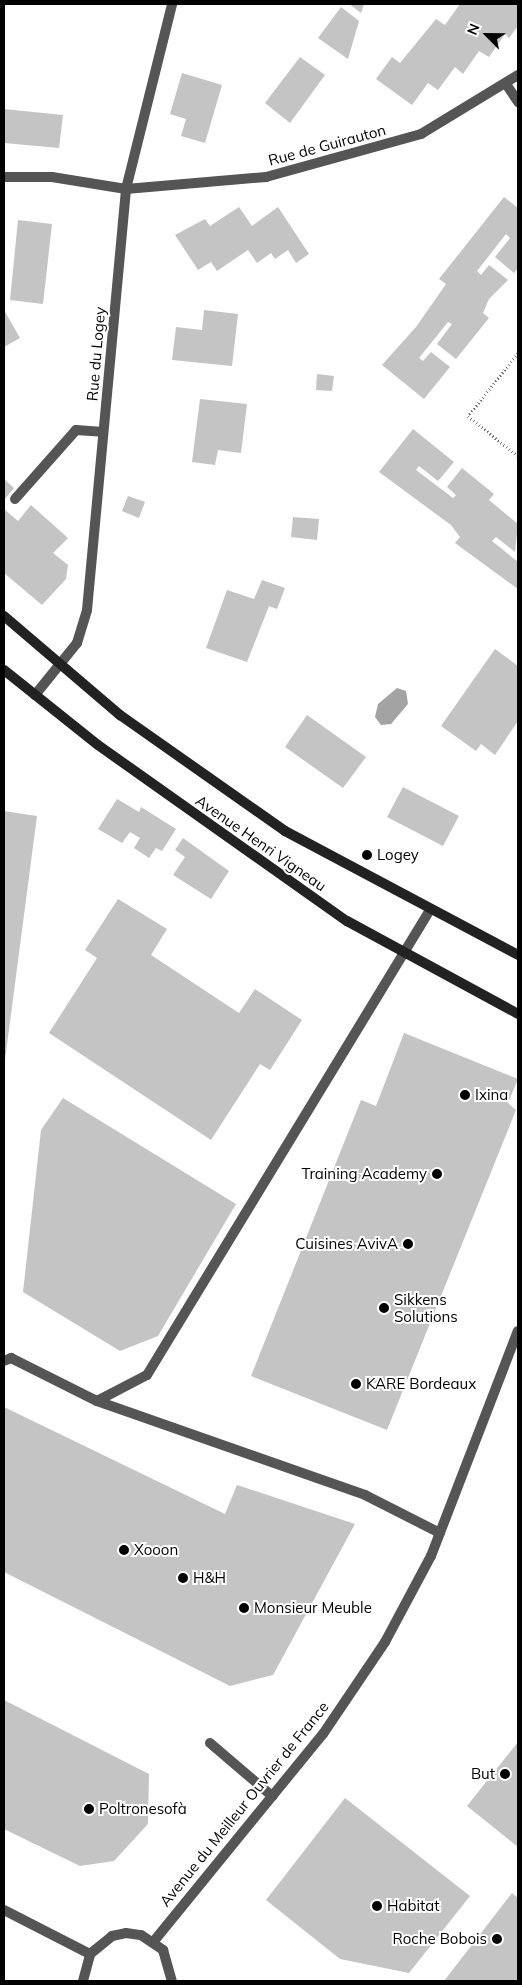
<!DOCTYPE html>
<meta charset="utf-8">
<style>
body{margin:0}
#map{position:relative;width:522px;height:1985px;overflow:hidden;background:#fff;font-family:Mulish,sans-serif}
div>[style]{position:absolute}
.water>*{inset:0;background:#a3a3a3}
.building>*{inset:0;background:#c4c4c4}
.path>*{height:3px;margin-top:-1.5px;transform-origin:0;background:repeating-linear-gradient(90deg,#777 0 1px,transparent 0 3.5px)}
.lane>*{height:10px;margin:-5px;padding:0 5px;transform-origin:5px;border-radius:5px;background:#555}
.street>*{height:10px;margin:-5px;padding:0 5px;transform-origin:5px;border-radius:5px;background:#555}
.secondary>*{height:10px;margin:-5px;padding:0 5px;transform-origin:5px;border-radius:5px;background:#222}
.dots>*{width:14px;height:14px;translate:-50% -50%;box-sizing:border-box;border:2px solid #fff;border-radius:50%}
span{translate:-50% -50%;white-space:nowrap;text-align:center;line-height:1.15;-webkit-text-stroke:4px #fff;paint-order:stroke}
.street-label{font-size:15px;color:#000}
.poi-label{font-size:15px;color:#000}
.left{translate:0 -50%;text-align:left}
.right{translate:-100% -50%;text-align:right}
.frame{position:absolute;inset:0;border:5px solid #000;pointer-events:none}
.north{position:absolute;left:462px;top:10px;width:50px;height:50px;-webkit-text-stroke:4px #fff;paint-order:stroke;rotate:293deg;font-size:14px;font-weight:700;line-height:20px;text-align:center;color:#000}
.north::after{content:'';display:block;margin:auto;width:18px;height:22px;background:#000;clip-path:polygon(50% 0,100% 100%,50% 72%,0 100%)}
</style>
<div id="map">
<div class="water">
<div style="clip-path:polygon(397px 688px,406px 691px,408px 704px,391px 724px,381px 725px,375px 717px,378px 704px)"></div>
</div>
<div class="building">
<div style="clip-path:polygon(349px 4px,364px 4px,361px 13px)"></div>
<div style="clip-path:polygon(460px 4px,518px 4px,518px 26px,509px 38px,505px 34px,489px 57px,479px 51px,463px 74px,455px 67px,438px 90px,428px 83px,412px 105px,376px 79px,392px 57px,400px 63px,436px 19px,445px 25px)"></div>
<div style="clip-path:polygon(341px 7px,359px 21px,348px 59px,318px 38px)"></div>
<div style="clip-path:polygon(300px 57px,325px 75px,290px 123px,265px 103px)"></div>
<div style="clip-path:polygon(182px 73px,222px 85px,205px 143px,181px 136px,186px 119px,170px 114px)"></div>
<div style="clip-path:polygon(4px 109px,63px 115px,59px 148px,4px 143px)"></div>
<div style="clip-path:polygon(504px 197px,518px 208px,518px 268px,514px 273px,495px 257px,510px 238px,506px 234px,477px 271px,481px 275px,489px 265px,508px 280px,489px 299px,483px 313px,489px 318px,456px 359px,437px 344px,452px 324px,448px 322px,419px 358px,423px 361px,431px 352px,450px 367px,424px 399px,382px 365px,416px 327px,446px 284px,439px 279px)"></div>
<div style="clip-path:polygon(239px 207px,252px 226px,278px 207px,309px 254px,296px 263px,288px 250px,275px 259px,271px 253px,257px 263px,248px 250px,217px 271px,211px 262px,198px 270px,175px 235px,205px 219px,210px 226px)"></div>
<div style="clip-path:polygon(18px 220px,52px 224px,43px 304px,10px 300px)"></div>
<div style="clip-path:polygon(4px 310px,20px 338px,4px 347px)"></div>
<div style="clip-path:polygon(204px 310px,238px 314px,232px 366px,172px 360px,176px 327px,202px 330px)"></div>
<div style="clip-path:polygon(317px 374px,334px 376px,332px 391px,316px 390px)"></div>
<div style="clip-path:polygon(200px 399px,247px 404px,241px 453px,218px 450px,215px 465px,192px 462px)"></div>
<div style="clip-path:polygon(413px 429px,454px 462px,438px 481px,419px 466px,416px 470px,453px 498px,456px 495px,447px 487px,462px 468px,494px 494px,489px 500px,518px 524px,515px 552px,496px 537px,492px 541px,518px 562px,518px 589px,455px 543px,460px 537px,451px 525px,379px 472px)"></div>
<div style="clip-path:polygon(4px 479px,14px 488px,4px 500px)"></div>
<div style="clip-path:polygon(128px 496px,145px 502px,139px 518px,122px 511px)"></div>
<div style="clip-path:polygon(31px 505px,68px 538px,53px 553px,68px 565px,66px 579px,42px 605px,4px 573px,4px 509px,18px 521px)"></div>
<div style="clip-path:polygon(293px 517px,319px 519px,317px 540px,291px 537px)"></div>
<div style="clip-path:polygon(262px 580px,285px 588px,277px 609px,269px 606px,247px 662px,206px 648px,227px 590px,254px 599px)"></div>
<div style="clip-path:polygon(495px 649px,518px 666px,518px 721px,495px 755px,481px 744px,476px 751px,441px 726px)"></div>
<div style="clip-path:polygon(307px 715px,366px 757px,343px 788px,285px 747px)"></div>
<div style="clip-path:polygon(403px 787px,459px 816px,443px 846px,387px 817px)"></div>
<div style="clip-path:polygon(117px 799px,139px 812px,141px 807px,176px 829px,162px 851px,156px 848px,149px 858px,134px 848px,140px 838px,130px 832px,122px 843px,98px 829px)"></div>
<div style="clip-path:polygon(4px 811px,37px 816px,5px 1060px,4px 1059px)"></div>
<div style="clip-path:polygon(183px 838px,229px 871px,211px 899px,173px 875px,185px 857px,175px 850px)"></div>
<div style="clip-path:polygon(118px 899px,167px 929px,151px 955px,239px 1013px,255px 989px,302px 1020px,270px 1070px,260px 1064px,211px 1140px,49px 1033px,97px 958px,85px 950px)"></div>
<div style="clip-path:polygon(404px 1033px,518px 1079px,508px 1103px,516px 1110px,387px 1430px,251px 1376px,361px 1100px,376px 1106px)"></div>
<div style="clip-path:polygon(63px 1098px,236px 1204px,158px 1336px,120px 1351px,23px 1292px,41px 1130px)"></div>
<div style="clip-path:polygon(4px 1407px,225px 1514px,237px 1485px,355px 1524px,273px 1675px,230px 1686px,4px 1572px)"></div>
<div style="clip-path:polygon(4px 1700px,149px 1774px,148px 1824px,114px 1861px,80px 1866px,4px 1829px)"></div>
<div style="clip-path:polygon(518px 1742px,518px 1847px,467px 1806px)"></div>
<div style="clip-path:polygon(345px 1798px,470px 1896px,409px 1973px,340px 1959px,266px 1900px)"></div>
<div style="clip-path:polygon(512px 1893px,518px 1898px,518px 1981px,444px 1981px)"></div>
</div>
<div class="path">
<div style="left:518px;top:353px;width:80px;rotate:128.4deg"></div>
<div style="left:468px;top:416px;width:64px;rotate:38.7deg"></div>
</div>
<div class="lane">
<div style="left:15px;top:499px;width:92px;rotate:-48.5deg"></div>
<div style="left:76px;top:430px;width:27px;rotate:4deg"></div>
<div style="left:4px;top:1361px;width:8px;rotate:-23deg"></div>
<div style="left:11px;top:1358px;width:96px;rotate:26.6deg"></div>
<div style="left:97px;top:1401px;width:56px;rotate:-27.5deg"></div>
<div style="left:147px;top:1375px;width:544px;rotate:-58.68deg"></div>
<div style="left:97px;top:1401px;width:284px;rotate:19.3deg"></div>
<div style="left:365px;top:1495px;width:84px;rotate:26.9deg"></div>
<div style="left:210px;top:1743px;width:82px;rotate:40.5deg"></div>
</div>
<div class="street">
<div style="left:506px;top:84px;width:22px;rotate:56deg"></div>
<div style="left:4px;top:177px;width:48px"></div>
<div style="left:52px;top:177px;width:75px;rotate:9.2deg"></div>
<div style="left:126px;top:189px;width:141px;rotate:-4.9deg"></div>
<div style="left:266px;top:177px;width:161px;rotate:-15.5deg"></div>
<div style="left:421px;top:134px;width:114px;rotate:-31.3deg"></div>
<div style="left:35px;top:695px;width:67px;rotate:-51.1deg"></div>
<div style="left:77px;top:643px;width:34px;rotate:-73deg"></div>
<div style="left:87px;top:610px;width:423px;rotate:-84.7deg"></div>
<div style="left:126px;top:189px;width:191px;rotate:-76deg"></div>
<div style="left:4px;top:1910px;width:97px;rotate:27.1deg"></div>
<div style="left:154px;top:1941px;width:267px;rotate:-50.8deg"></div>
<div style="left:323px;top:1734px;width:111px;rotate:-56deg"></div>
<div style="left:385px;top:1642px;width:98px;rotate:-61.9deg"></div>
<div style="left:431px;top:1556px;width:241px;rotate:-68.9deg"></div>
<div style="left:83px;top:1981px;width:28px;rotate:-75deg"></div>
<div style="left:90px;top:1954px;width:28px;rotate:-39deg"></div>
<div style="left:112px;top:1936px;width:14px;rotate:-12deg"></div>
<div style="left:126px;top:1933px;width:15px;rotate:8deg"></div>
<div style="left:141px;top:1935px;width:27px;rotate:34deg"></div>
<div style="left:163px;top:1950px;width:32px;rotate:74deg"></div>
</div>
<div class="secondary">
<div style="left:4px;top:616px;width:153px;rotate:40.5deg"></div>
<div style="left:120px;top:715px;width:202px;rotate:35.1deg"></div>
<div style="left:285px;top:831px;width:264px;rotate:28deg"></div>
<div style="left:4px;top:670px;width:120px;rotate:38.6deg"></div>
<div style="left:98px;top:745px;width:305px;rotate:35.3deg"></div>
<div style="left:347px;top:921px;width:195px;rotate:28.5deg"></div>
</div>
<div class="dots">
<div style="left:367px;top:855px;background:#000"></div>
<div style="left:465px;top:1095px;background:#000"></div>
<div style="left:437px;top:1174px;background:#000"></div>
<div style="left:408px;top:1244px;background:#000"></div>
<div style="left:384px;top:1308px;background:#000"></div>
<div style="left:356px;top:1384px;background:#000"></div>
<div style="left:124px;top:1550px;background:#000"></div>
<div style="left:183px;top:1578px;background:#000"></div>
<div style="left:244px;top:1608px;background:#000"></div>
<div style="left:505px;top:1774px;background:#000"></div>
<div style="left:89px;top:1809px;background:#000"></div>
<div style="left:377px;top:1906px;background:#000"></div>
<div style="left:497px;top:1939px;background:#000"></div>
</div>
<div class="street-label">
<span style="left:327px;top:145px;rotate:-15deg">Rue de Guirauton</span>
<span style="left:96px;top:354px;rotate:-85deg">Rue du Logey</span>
<span style="left:261px;top:843px;rotate:35deg">Avenue Henri Vigneau</span>
<span style="left:244px;top:1804px;rotate:-51deg">Avenue du Meilleur Ouvrier de France</span>
</div>
<div class="poi-label">
<span class="left" style="left:377px;top:855px">Logey</span>
<span class="left" style="left:475px;top:1095px">Ixina</span>
<span class="right" style="left:427px;top:1174px">Training Academy</span>
<span class="right" style="left:398px;top:1244px">Cuisines AvivA</span>
<span class="left" style="left:394px;top:1308px">Sikkens<br>Solutions</span>
<span class="left" style="left:366px;top:1384px">KARE Bordeaux</span>
<span class="left" style="left:134px;top:1550px">Xooon</span>
<span class="left" style="left:193px;top:1578px">H&amp;H</span>
<span class="left" style="left:254px;top:1608px">Monsieur Meuble</span>
<span class="right" style="left:495px;top:1774px">But</span>
<span class="left" style="left:99px;top:1809px">Poltronesofà</span>
<span class="left" style="left:387px;top:1906px">Habitat</span>
<span class="right" style="left:487px;top:1939px">Roche Bobois</span>
</div>
<div class="frame"></div>
<div class="north">N</div>
</div>
